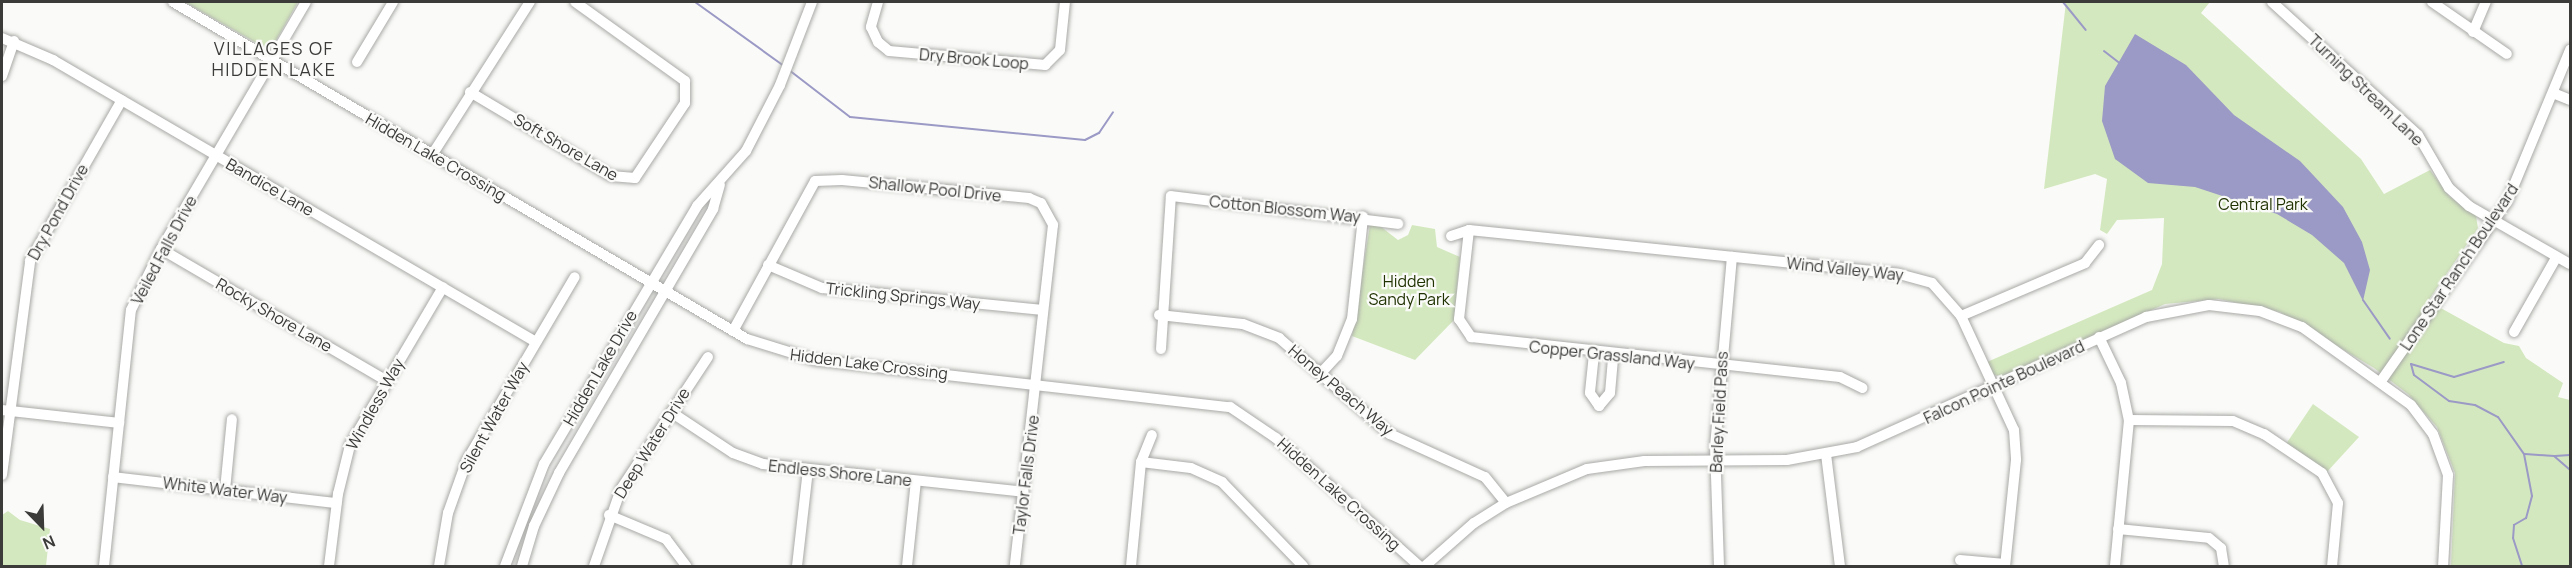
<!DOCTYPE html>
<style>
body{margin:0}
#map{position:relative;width:2572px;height:568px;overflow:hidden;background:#fafbf8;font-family:Manrope,sans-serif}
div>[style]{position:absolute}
.green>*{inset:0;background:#d4e8bf}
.water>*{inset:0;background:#9b99c5}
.stream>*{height:2px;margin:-1px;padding:0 1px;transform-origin:1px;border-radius:1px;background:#9b99c5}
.roads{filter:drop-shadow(0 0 2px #a8a9a6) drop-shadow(0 0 2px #a8a9a6)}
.minor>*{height:10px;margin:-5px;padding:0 5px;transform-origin:5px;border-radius:5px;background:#fff}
span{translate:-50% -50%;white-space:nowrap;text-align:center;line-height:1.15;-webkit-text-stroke:4.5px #fafbf8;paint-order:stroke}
.street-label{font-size:16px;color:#3b3c3a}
.park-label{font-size:16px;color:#213302}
.neighbourhood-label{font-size:18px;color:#3b3c3a;letter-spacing:1.5px}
.frame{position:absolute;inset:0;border:3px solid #3b3c3a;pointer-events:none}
.north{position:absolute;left:12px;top:496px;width:60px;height:60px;-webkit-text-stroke:4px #fafbf8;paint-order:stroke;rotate:157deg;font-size:16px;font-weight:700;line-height:24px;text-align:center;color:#3b3c3a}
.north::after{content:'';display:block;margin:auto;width:21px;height:27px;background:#3b3c3a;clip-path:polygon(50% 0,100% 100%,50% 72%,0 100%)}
</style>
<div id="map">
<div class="green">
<div style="clip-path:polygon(185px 2px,298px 2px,274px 44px,265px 48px)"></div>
<div style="clip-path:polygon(2066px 2px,2210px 2px,2201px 13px,2361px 159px,2384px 194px,2430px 170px,2449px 196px,2476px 216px,2478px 228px,2428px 301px,2504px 343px,2519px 346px,2526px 358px,2563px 383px,2558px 397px,2570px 400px,2570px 566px,2451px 566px,2455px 473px,2437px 427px,2408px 394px,2374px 368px,2280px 312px,2219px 299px,2165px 304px,2002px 376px,1993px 375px,1987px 362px,2152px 290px,2162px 264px,2164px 218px,2117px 220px,2107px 234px,2100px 230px,2107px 179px,2095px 174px,2044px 189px)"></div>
<div style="clip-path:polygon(1370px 225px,1380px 226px,1398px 240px,1408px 235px,1412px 225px,1435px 229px,1437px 247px,1460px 257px,1454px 320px,1415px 360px,1352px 336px)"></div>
<div style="clip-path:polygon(2313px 404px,2359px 437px,2326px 473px,2286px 444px)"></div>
<div style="clip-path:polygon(8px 511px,20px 520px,50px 529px,46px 566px,2px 566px,2px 515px)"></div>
</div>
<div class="water">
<div style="clip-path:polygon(2135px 34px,2186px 65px,2234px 115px,2300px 161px,2343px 207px,2362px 242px,2370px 270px,2363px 301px,2344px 263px,2312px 235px,2277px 214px,2195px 187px,2148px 183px,2115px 159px,2102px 121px,2105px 86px)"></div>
</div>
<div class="stream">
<div style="left:695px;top:2px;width:110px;rotate:35.7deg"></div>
<div style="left:2063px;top:2px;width:36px;rotate:51deg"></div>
<div style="left:2104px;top:51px;width:18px;rotate:38deg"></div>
<div style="left:789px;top:70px;width:77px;rotate:37.6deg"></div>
<div style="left:850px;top:117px;width:236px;rotate:5.6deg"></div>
<div style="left:1085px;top:140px;width:16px;rotate:-27deg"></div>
<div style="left:1099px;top:133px;width:25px;rotate:-56deg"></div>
<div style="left:2363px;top:300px;width:47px;rotate:55.3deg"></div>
<div style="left:2411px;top:364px;width:11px;rotate:75deg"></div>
<div style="left:2414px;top:375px;width:44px;rotate:36.6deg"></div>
<div style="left:2449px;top:401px;width:26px;rotate:9deg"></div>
<div style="left:2475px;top:405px;width:26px;rotate:28deg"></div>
<div style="left:2498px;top:417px;width:45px;rotate:54.9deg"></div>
<div style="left:2524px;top:454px;width:43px;rotate:79.2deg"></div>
<div style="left:2532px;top:496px;width:23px;rotate:105deg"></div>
<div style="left:2526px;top:518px;width:14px;rotate:150deg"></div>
<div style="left:2514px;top:525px;width:13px;rotate:94deg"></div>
<div style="left:2513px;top:538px;width:29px;rotate:72deg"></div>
<div style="left:2411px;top:364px;width:45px;rotate:16.8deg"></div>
<div style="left:2454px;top:377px;width:52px;rotate:-16.7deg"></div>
<div style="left:2525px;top:454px;width:29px;rotate:4deg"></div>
<div style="left:2554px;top:456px;width:21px;rotate:41deg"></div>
<div style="left:2555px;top:456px;width:15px;rotate:-4deg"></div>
</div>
<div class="roads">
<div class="minor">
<div style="left:173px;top:2px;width:666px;rotate:30.42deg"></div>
<div style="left:747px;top:339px;width:71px;rotate:17.2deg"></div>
<div style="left:815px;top:360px;width:418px;rotate:6.5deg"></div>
<div style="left:1230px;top:407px;width:55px;rotate:34deg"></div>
<div style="left:1276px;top:438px;width:192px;rotate:41.8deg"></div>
<div style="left:878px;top:2px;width:26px;rotate:106deg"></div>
<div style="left:871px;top:27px;width:17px;rotate:65deg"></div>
<div style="left:878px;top:42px;width:14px;rotate:39deg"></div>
<div style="left:889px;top:51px;width:157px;rotate:5.1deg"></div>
<div style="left:1045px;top:65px;width:21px;rotate:-45deg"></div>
<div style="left:1060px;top:50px;width:48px;rotate:-84.1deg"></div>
<div style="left:2272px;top:2px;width:197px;rotate:42.3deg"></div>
<div style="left:2418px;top:135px;width:61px;rotate:59.7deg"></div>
<div style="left:2449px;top:188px;width:27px;rotate:42deg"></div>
<div style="left:2469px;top:206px;width:116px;rotate:29.9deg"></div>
<div style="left:2432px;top:2px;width:91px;rotate:34.7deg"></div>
<div style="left:2473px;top:32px;width:33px;rotate:-67deg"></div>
<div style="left:2px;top:38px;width:56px;rotate:23.3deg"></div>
<div style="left:53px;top:60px;width:559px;rotate:30.28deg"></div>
<div style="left:357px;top:62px;width:70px;rotate:-59deg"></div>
<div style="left:2px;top:76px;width:37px;rotate:-71deg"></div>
<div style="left:470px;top:92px;width:164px;rotate:30.8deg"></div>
<div style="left:611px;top:176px;width:24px;rotate:5deg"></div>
<div style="left:635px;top:178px;width:90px;rotate:-56.3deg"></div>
<div style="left:685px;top:103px;width:22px;rotate:-90deg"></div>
<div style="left:685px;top:81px;width:135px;rotate:-144.3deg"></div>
<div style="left:2553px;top:93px;width:18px;rotate:22deg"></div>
<div style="left:432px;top:155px;width:182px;rotate:-57.4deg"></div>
<div style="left:1469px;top:230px;width:90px;rotate:96.4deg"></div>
<div style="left:1459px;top:319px;width:22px;rotate:56deg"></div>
<div style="left:1471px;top:337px;width:371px;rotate:6.2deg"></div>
<div style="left:1840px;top:377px;width:25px;rotate:26deg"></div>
<div style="left:1451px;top:236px;width:19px;rotate:-18deg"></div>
<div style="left:1469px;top:230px;width:432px;rotate:5.8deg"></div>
<div style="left:1899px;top:274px;width:34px;rotate:15deg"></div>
<div style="left:1932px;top:283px;width:44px;rotate:48.7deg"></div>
<div style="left:1961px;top:316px;width:126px;rotate:65.1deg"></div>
<div style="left:2014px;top:430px;width:30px;rotate:86deg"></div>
<div style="left:2016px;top:460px;width:107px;rotate:95.9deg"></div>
<div style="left:161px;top:249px;width:262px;rotate:30.3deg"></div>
<div style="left:768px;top:265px;width:59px;rotate:23.1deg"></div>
<div style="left:822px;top:288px;width:222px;rotate:5.7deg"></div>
<div style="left:1159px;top:315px;width:84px;rotate:6.1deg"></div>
<div style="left:1243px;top:324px;width:39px;rotate:21deg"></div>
<div style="left:1279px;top:338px;width:147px;rotate:40.9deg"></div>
<div style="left:1390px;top:434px;width:104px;rotate:24.4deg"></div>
<div style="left:1485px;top:477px;width:33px;rotate:51deg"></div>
<div style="left:1961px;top:316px;width:135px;rotate:-23.1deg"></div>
<div style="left:2085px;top:263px;width:23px;rotate:-52deg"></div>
<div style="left:733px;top:331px;width:171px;rotate:-61.3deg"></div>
<div style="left:815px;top:181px;width:27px;rotate:-2deg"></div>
<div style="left:842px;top:180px;width:188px;rotate:5.5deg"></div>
<div style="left:1029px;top:198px;width:13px;rotate:23deg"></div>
<div style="left:1041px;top:203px;width:25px;rotate:61deg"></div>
<div style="left:1053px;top:225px;width:343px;rotate:96.4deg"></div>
<div style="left:2514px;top:332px;width:85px;rotate:-60.4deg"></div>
<div style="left:2099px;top:337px;width:51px;rotate:64.4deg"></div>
<div style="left:2121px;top:383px;width:38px;rotate:78deg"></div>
<div style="left:2129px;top:420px;width:147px;rotate:95.5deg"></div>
<div style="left:1161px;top:349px;width:153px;rotate:-86.3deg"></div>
<div style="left:1171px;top:196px;width:229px;rotate:7deg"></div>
<div style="left:1594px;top:354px;width:39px;rotate:96deg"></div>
<div style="left:1590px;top:393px;width:16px;rotate:55deg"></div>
<div style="left:1599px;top:406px;width:17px;rotate:-50deg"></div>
<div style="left:1610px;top:393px;width:38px;rotate:-85deg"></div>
<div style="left:1321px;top:373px;width:23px;rotate:-47deg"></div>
<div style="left:1337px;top:356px;width:40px;rotate:-68deg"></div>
<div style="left:1352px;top:319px;width:103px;rotate:-83.8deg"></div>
<div style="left:2381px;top:381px;width:219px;rotate:-54.9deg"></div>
<div style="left:2507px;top:202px;width:165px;rotate:-67.5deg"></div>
<div style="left:2px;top:410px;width:118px;rotate:6.3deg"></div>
<div style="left:671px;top:412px;width:74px;rotate:33.5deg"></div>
<div style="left:733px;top:453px;width:32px;rotate:20deg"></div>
<div style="left:763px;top:464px;width:262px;rotate:6.1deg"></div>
<div style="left:2129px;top:420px;width:104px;rotate:0.6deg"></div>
<div style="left:2233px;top:421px;width:34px;rotate:23deg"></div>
<div style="left:2264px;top:434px;width:70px;rotate:33.9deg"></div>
<div style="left:2322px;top:473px;width:34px;rotate:62deg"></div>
<div style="left:2338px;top:503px;width:63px;rotate:95.4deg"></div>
<div style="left:1826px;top:454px;width:113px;rotate:82.9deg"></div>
<div style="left:1141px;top:462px;width:50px;rotate:6.8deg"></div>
<div style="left:1191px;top:468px;width:34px;rotate:24deg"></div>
<div style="left:1222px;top:482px;width:117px;rotate:46deg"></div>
<div style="left:2px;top:475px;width:216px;rotate:-82.5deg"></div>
<div style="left:30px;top:261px;width:185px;rotate:-60.3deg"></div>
<div style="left:113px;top:477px;width:225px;rotate:6.7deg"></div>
<div style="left:225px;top:490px;width:71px;rotate:-84.4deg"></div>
<div style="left:609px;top:515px;width:62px;rotate:22.8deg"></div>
<div style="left:666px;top:539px;width:34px;rotate:53deg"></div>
<div style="left:2118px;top:529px;width:91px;rotate:5.6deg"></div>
<div style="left:2209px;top:538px;width:16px;rotate:40deg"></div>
<div style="left:2221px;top:548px;width:18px;rotate:81deg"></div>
<div style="left:1960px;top:560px;width:45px;rotate:5.1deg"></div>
<div style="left:104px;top:566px;width:257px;rotate:-84deg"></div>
<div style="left:131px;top:310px;width:68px;rotate:-63.8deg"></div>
<div style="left:161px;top:249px;width:286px;rotate:-59.6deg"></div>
<div style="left:329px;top:566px;width:73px;rotate:-82.9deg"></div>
<div style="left:338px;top:494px;width:50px;rotate:-76.2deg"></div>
<div style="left:350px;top:445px;width:183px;rotate:-59.5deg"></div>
<div style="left:439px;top:566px;width:54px;rotate:-80.4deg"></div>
<div style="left:448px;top:513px;width:56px;rotate:-70.3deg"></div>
<div style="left:467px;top:460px;width:212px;rotate:-59.5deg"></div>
<div style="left:505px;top:566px;width:109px;rotate:-69.1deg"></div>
<div style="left:544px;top:464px;width:300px;rotate:-59.3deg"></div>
<div style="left:697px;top:206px;width:74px;rotate:-48.3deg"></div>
<div style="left:746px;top:151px;width:74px;rotate:-62.7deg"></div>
<div style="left:780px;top:85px;width:89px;rotate:-68.9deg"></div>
<div style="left:522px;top:566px;width:42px;rotate:-73.3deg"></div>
<div style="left:534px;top:526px;width:59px;rotate:-64.7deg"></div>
<div style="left:559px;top:473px;width:306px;rotate:-59.7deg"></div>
<div style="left:713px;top:209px;width:25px;rotate:-74deg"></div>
<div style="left:594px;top:566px;width:82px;rotate:-70.7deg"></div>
<div style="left:621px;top:489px;width:158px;rotate:-56.6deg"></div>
<div style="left:797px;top:566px;width:97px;rotate:-83.5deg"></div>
<div style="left:907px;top:566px;width:85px;rotate:-84deg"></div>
<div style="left:1131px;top:566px;width:104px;rotate:-84.5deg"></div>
<div style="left:1141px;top:462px;width:29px;rotate:-68deg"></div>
<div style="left:1425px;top:566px;width:65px;rotate:-41.3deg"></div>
<div style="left:1474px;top:523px;width:38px;rotate:-32deg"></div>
<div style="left:1506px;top:503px;width:88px;rotate:-22.8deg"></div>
<div style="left:1587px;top:469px;width:58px;rotate:-8deg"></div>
<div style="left:1644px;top:461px;width:143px;rotate:-0.4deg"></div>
<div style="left:1787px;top:460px;width:71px;rotate:-10.5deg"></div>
<div style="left:1857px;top:447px;width:317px;rotate:-24.2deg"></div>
<div style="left:2146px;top:317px;width:64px;rotate:-10.8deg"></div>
<div style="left:2209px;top:305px;width:51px;rotate:6.7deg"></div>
<div style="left:2260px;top:311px;width:45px;rotate:20.9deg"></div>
<div style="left:2302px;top:327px;width:134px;rotate:35.6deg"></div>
<div style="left:2411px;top:405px;width:36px;rotate:53deg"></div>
<div style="left:2433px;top:434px;width:44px;rotate:69.9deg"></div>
<div style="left:2448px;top:475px;width:91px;rotate:93.1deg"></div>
<div style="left:1719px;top:566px;width:119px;rotate:-91.9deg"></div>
<div style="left:1715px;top:447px;width:191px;rotate:-84.9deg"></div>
</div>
</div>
<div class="street-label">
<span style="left:974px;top:59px;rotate:5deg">Dry Brook Loop</span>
<span style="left:2366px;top:90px;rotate:44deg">Turning Stream Lane</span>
<span style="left:566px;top:147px;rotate:30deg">Soft Shore Lane</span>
<span style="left:436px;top:157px;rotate:30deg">Hidden Lake Crossing</span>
<span style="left:270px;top:187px;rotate:30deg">Bandice Lane</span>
<span style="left:935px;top:189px;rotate:6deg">Shallow Pool Drive</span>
<span style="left:1285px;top:209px;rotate:6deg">Cotton Blossom Way</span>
<span style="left:58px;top:212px;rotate:-61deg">Dry Pond Drive</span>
<span style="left:164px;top:250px;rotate:-62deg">Veiled Falls Drive</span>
<span style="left:2459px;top:267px;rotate:-56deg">Lone Star Ranch Boulevard</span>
<span style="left:1845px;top:269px;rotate:6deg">Wind Valley Way</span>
<span style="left:903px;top:296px;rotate:6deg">Trickling Springs Way</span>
<span style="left:274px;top:315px;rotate:30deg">Rocky Shore Lane</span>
<span style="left:1612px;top:355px;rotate:6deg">Copper Grassland Way</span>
<span style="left:869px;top:364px;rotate:7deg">Hidden Lake Crossing</span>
<span style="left:600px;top:368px;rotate:-60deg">Hidden Lake Drive</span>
<span style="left:2004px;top:382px;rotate:-25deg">Falcon Pointe Boulevard</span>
<span style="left:1341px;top:390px;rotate:40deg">Honey Peach Way</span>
<span style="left:375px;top:404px;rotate:-61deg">Windless Way</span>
<span style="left:1719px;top:412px;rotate:-87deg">Barley Field Pass</span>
<span style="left:494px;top:417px;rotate:-61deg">Silent Water Way</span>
<span style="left:652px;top:443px;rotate:-58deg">Deep Water Drive</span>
<span style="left:840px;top:473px;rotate:6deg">Endless Shore Lane</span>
<span style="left:1026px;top:475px;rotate:-83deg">Taylor Falls Drive</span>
<span style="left:225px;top:490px;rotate:7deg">White Water Way</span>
<span style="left:1339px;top:494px;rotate:42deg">Hidden Lake Crossing</span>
</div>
<div class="park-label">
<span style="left:2263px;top:204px">Central Park</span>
<span style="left:1409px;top:290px">Hidden<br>Sandy Park</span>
</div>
<div class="neighbourhood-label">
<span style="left:274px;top:59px">VILLAGES OF<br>HIDDEN LAKE</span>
</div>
<div class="frame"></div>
<div class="north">N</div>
</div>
